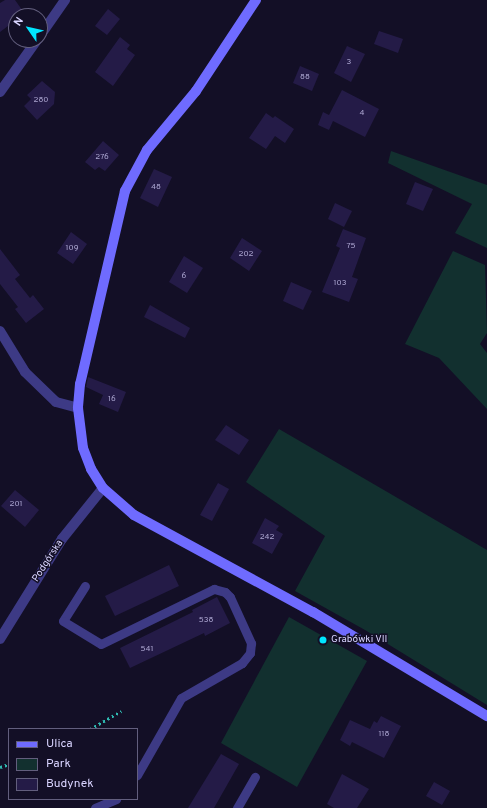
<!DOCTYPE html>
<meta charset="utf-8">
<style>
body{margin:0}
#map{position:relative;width:487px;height:808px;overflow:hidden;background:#130f26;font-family:Overpass,sans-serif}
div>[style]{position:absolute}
.green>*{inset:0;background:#12302f}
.building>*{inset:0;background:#241b47}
.path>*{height:2.5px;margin-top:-1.25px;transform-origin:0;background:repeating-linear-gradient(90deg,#2fb8b0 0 2px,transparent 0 5px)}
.lane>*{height:9px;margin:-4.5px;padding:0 4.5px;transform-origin:4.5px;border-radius:4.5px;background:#3d3a85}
.street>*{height:10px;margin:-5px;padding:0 5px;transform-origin:5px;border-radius:5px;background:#3d3a85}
.secondary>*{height:10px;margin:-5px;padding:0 5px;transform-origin:5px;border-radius:5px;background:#6f6bff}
.dots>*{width:11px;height:11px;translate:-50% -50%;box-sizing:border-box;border:2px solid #130f26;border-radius:50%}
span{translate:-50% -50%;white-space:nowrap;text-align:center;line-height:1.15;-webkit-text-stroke:3px #130f26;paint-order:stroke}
.number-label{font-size:8px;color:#aca6d1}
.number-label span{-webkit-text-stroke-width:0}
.street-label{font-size:10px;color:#d9d4ff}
.poi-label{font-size:10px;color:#d9d4ff}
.left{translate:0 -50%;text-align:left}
.legend{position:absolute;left:8px;top:728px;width:130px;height:72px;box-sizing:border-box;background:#130f26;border:1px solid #625e7d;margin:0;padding:5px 7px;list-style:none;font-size:12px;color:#d9d4ff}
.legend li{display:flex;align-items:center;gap:8px;height:20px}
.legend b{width:20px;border:1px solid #625e7d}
.north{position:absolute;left:8px;top:8px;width:40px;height:40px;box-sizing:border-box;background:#130f26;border:1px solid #625e7d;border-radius:50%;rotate:304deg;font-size:11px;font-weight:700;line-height:16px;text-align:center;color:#d9d4ff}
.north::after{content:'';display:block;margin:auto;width:14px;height:18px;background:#00e5ff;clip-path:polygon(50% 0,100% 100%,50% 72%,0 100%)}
</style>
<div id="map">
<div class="green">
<div style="clip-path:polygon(391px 151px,487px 185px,487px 248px,455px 233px,472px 204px,388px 163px)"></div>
<div style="clip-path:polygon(453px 251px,485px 265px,487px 333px,480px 344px,487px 353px,487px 409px,439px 358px,405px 344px)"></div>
<div style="clip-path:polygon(279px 429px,487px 550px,487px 705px,365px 630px,295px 591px,325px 536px,246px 482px)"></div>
<div style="clip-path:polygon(289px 617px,367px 661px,297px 787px,221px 743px)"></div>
</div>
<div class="building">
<div style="clip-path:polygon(5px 0,15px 0,25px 14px,16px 16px,16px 20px,0 32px,0 3px)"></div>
<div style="clip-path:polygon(108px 9px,120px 19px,107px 35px,95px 26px)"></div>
<div style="clip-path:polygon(379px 31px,403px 39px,398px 53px,374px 44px)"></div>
<div style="clip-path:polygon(120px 37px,130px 45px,127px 49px,135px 55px,113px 86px,95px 72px)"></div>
<div style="clip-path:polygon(347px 46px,365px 54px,351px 82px,334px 73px)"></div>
<div style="clip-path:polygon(300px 66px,319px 74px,312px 91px,293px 83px)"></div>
<div style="clip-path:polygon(42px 81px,55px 92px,54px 104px,37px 120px,24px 106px,31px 99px,27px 95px)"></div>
<div style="clip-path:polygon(342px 90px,379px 109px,365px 137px,333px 121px,329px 130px,318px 125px,323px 112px,329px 115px)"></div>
<div style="clip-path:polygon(266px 113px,273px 118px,275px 116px,294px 129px,285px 143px,275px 136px,266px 149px,249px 138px)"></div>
<div style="clip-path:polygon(103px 141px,119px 155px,105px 171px,99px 167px,95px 170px,85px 162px)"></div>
<div style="clip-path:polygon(154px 169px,172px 177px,158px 207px,140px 198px)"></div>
<div style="clip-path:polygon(415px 182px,433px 189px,423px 211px,406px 204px)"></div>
<div style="clip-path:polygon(335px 203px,352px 211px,344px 227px,328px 219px)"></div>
<div style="clip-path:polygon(343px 229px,366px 238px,352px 277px,358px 279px,349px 302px,322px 292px,340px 248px,336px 246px)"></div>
<div style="clip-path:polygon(71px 232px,87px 244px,73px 264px,57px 253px)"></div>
<div style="clip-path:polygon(242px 238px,262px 251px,249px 271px,230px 258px)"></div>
<div style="clip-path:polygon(0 249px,20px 275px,15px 279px,30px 298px,33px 295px,44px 309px,26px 323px,15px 309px,18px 307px,0 284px)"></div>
<div style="clip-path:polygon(184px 256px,203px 268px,187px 293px,169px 282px)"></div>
<div style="clip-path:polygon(291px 282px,312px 291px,303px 310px,283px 301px)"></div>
<div style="clip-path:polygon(150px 305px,190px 328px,185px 338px,144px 317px)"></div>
<div style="clip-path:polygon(88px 377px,126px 392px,118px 412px,99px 404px,103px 395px,86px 387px)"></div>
<div style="clip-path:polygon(226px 425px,249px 440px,239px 455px,215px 440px)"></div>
<div style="clip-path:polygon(218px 483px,229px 489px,212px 521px,200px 515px)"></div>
<div style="clip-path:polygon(15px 490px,39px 510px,25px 527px,1px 506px)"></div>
<div style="clip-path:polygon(265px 518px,279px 526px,276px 530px,283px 534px,272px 554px,252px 543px)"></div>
<div style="clip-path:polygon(169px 565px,179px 586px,115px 616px,105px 596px)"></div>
<div style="clip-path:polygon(217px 597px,230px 623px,205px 636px,204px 633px,130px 668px,120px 648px,193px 612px,192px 610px)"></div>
<div style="clip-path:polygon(381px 716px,401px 726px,384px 758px,352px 742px,350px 746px,340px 740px,350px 720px,370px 729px,374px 721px,377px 723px)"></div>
<div style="clip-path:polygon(221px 754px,239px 764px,214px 808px,188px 808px)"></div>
<div style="clip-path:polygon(342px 774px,369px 789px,357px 808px,334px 808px,327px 804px)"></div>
<div style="clip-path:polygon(434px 782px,450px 791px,442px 805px,426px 796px)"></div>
</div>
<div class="path">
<div style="left:90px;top:729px;width:36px;rotate:-30deg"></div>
<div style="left:0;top:767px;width:9px;rotate:-18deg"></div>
</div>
<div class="lane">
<div style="left:85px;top:586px;width:41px;rotate:122.2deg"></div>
<div style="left:63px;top:621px;width:44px;rotate:31.2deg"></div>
<div style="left:101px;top:644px;width:126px;rotate:-26deg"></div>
<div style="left:214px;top:589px;width:11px;rotate:15deg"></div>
<div style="left:225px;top:592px;width:7px;rotate:45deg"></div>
<div style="left:230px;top:597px;width:51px;rotate:65.5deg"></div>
<div style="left:251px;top:643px;width:10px;rotate:96deg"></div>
<div style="left:250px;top:653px;width:13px;rotate:129deg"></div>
<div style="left:242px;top:663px;width:70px;rotate:150.2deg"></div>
<div style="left:181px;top:698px;width:89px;rotate:119.7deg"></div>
<div style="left:95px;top:808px;width:23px;rotate:-23deg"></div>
<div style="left:237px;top:808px;width:36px;rotate:-60deg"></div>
</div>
<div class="street">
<div style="left:40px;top:36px;width:44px;rotate:-55.2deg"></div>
<div style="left:0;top:92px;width:64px;rotate:-54.6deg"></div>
<div style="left:0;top:331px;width:48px;rotate:58.6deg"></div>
<div style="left:25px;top:372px;width:43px;rotate:44.1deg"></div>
<div style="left:56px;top:402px;width:23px;rotate:15deg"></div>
<div style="left:0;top:639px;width:118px;rotate:-58.2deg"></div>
<div style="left:62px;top:539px;width:65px;rotate:-51.2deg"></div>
</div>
<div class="secondary">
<div style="left:256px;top:0;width:109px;rotate:123.4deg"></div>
<div style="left:196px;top:91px;width:77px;rotate:129.7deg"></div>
<div style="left:147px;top:150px;width:47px;rotate:118.2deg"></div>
<div style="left:125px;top:191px;width:198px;rotate:103.1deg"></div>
<div style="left:80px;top:384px;width:24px;rotate:95deg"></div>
<div style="left:78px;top:408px;width:40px;rotate:82.9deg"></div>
<div style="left:83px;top:448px;width:22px;rotate:69deg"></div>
<div style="left:91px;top:469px;width:22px;rotate:58deg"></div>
<div style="left:103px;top:488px;width:41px;rotate:41.1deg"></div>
<div style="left:134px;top:515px;width:204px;rotate:28.5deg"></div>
<div style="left:313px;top:612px;width:203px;rotate:30.9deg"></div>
</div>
<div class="dots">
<div style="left:323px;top:640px;background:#00e5ff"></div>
</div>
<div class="number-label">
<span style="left:349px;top:63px">3</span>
<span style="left:305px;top:78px">88</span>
<span style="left:41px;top:101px">280</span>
<span style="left:362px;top:114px">4</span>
<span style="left:102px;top:158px">276</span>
<span style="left:156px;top:188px">48</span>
<span style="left:351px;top:247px">75</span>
<span style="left:72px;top:249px">109</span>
<span style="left:246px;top:255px">202</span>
<span style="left:184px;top:277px">6</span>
<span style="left:340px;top:284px">103</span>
<span style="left:112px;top:400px">16</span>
<span style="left:16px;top:505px">201</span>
<span style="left:267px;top:538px">242</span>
<span style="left:206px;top:621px">538</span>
<span style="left:147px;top:650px">541</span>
<span style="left:384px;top:735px">118</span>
</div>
<div class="street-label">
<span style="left:48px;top:561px;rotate:-57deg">Podgórska</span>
</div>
<div class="poi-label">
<span class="left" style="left:331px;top:640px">Grabówki VII</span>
</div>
<ul class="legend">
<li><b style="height:5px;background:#6f6bff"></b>Ulica</li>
<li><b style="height:11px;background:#12302f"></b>Park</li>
<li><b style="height:11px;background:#241b47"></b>Budynek</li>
</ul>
<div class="north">N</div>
</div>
